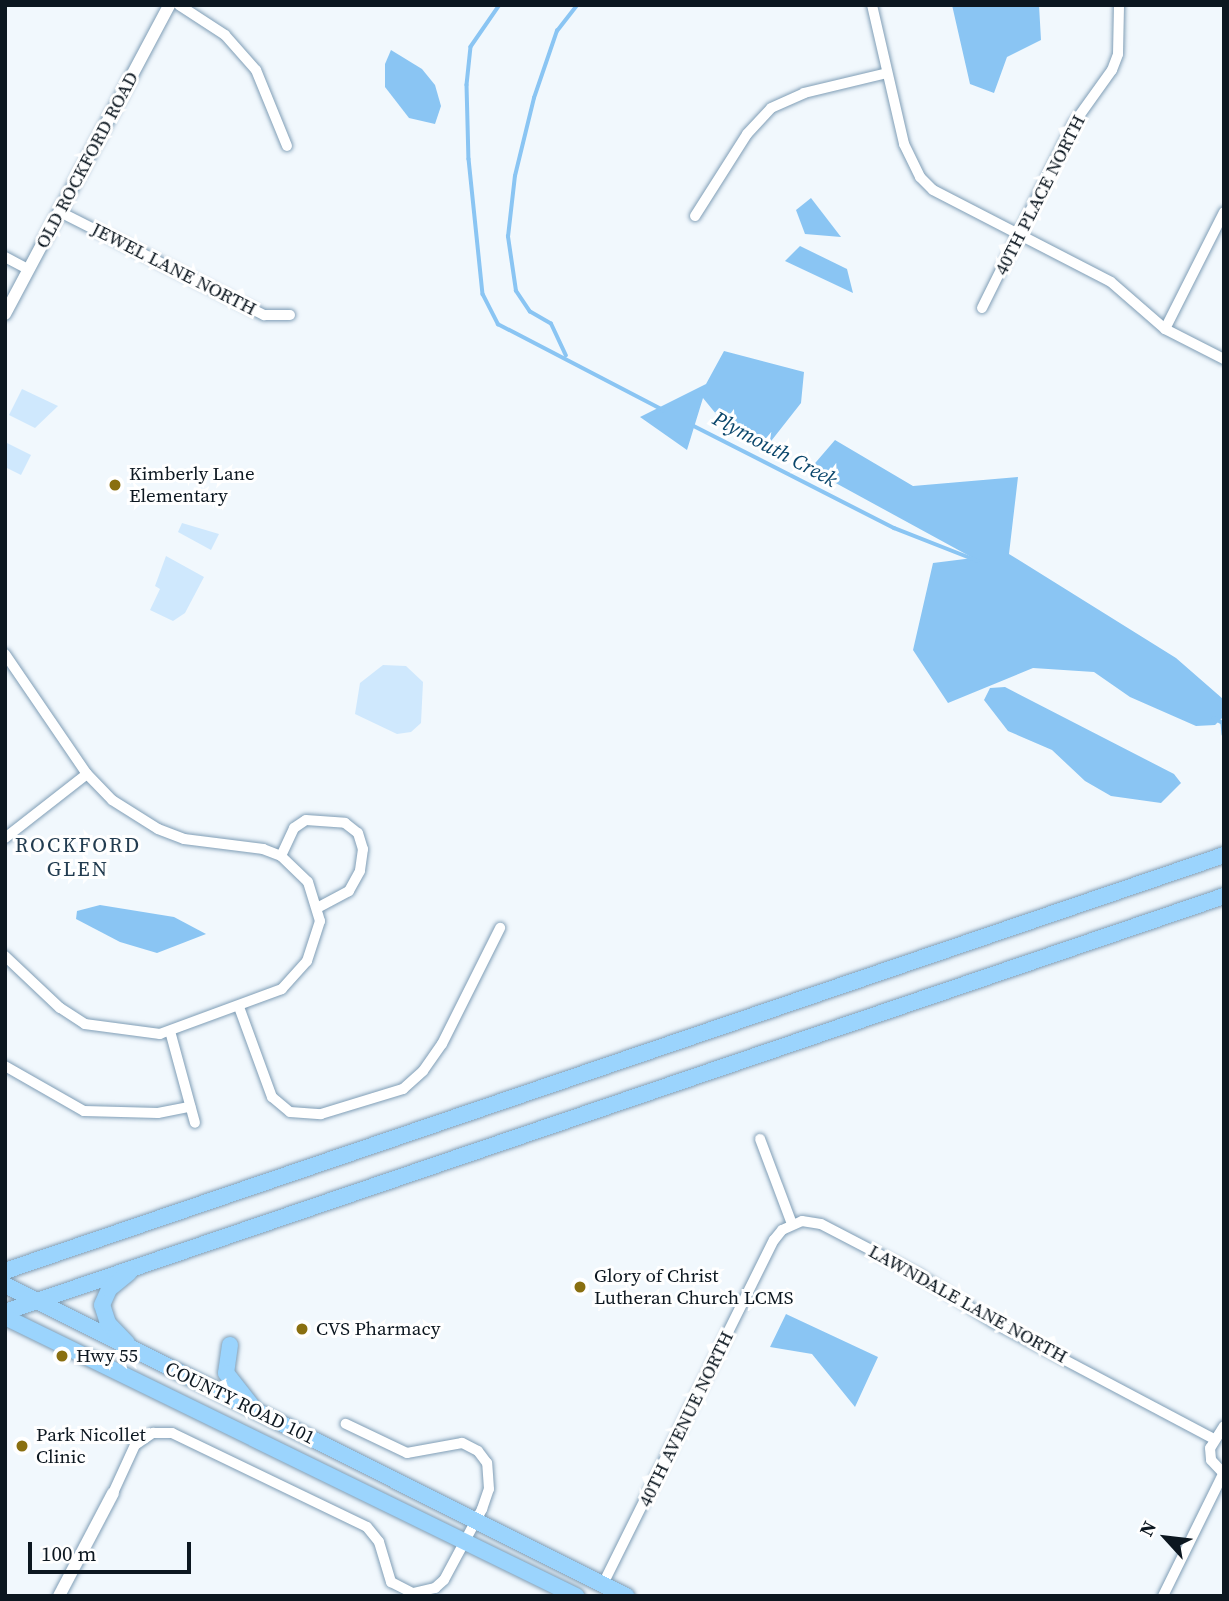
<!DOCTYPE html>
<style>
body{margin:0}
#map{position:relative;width:1229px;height:1601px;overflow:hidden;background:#f1f8fd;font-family:"Source Serif 4",serif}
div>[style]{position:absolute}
.green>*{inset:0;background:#cfe8fd}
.water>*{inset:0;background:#8ac5f3}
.stream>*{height:3.5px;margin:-1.75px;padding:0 1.75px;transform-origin:1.75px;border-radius:1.75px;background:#8ac5f3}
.roads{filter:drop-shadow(0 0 2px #809eb6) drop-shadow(0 0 2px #809eb6)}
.minor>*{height:10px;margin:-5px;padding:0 5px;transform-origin:5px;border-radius:5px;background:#fff}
.tertiary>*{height:12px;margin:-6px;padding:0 6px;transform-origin:6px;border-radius:6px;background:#fff}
.primary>*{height:16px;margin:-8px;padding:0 8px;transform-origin:8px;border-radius:8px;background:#9bd4fd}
.dots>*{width:19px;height:19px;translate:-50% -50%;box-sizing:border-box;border:4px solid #fff;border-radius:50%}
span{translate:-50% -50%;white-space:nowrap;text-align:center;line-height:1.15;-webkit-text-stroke:6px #fff;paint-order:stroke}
.street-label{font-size:19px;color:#0c1720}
.poi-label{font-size:19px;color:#0c1720}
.left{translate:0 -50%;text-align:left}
.water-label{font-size:21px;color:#0a466b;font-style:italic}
.neighbourhood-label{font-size:21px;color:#223c50;letter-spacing:2px}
.frame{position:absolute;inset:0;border:7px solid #0c1720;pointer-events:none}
.north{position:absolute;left:1131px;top:1503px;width:70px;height:70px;-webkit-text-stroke:5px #fff;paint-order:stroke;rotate:297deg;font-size:19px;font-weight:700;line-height:28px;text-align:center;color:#0c1720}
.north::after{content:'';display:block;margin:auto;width:24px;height:32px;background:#0c1720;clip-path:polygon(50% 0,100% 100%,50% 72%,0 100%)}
.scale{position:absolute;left:28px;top:1542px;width:163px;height:32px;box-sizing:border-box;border:4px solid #0c1720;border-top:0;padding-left:9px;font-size:21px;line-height:24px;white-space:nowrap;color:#0c1720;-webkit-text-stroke:5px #fff;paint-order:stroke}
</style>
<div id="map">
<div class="green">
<div style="clip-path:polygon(22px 389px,58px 406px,35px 428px,9px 415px)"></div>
<div style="clip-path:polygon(5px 442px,31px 455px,21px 475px,5px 467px)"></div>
<div style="clip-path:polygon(182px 523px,219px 534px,211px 550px,178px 532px)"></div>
<div style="clip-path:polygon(166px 556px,204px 577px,185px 613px,173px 621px,150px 610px,160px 589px,155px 586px)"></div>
<div style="clip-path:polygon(383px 665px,406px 666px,423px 682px,421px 723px,411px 732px,397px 734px,355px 714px,360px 683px)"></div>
</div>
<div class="water">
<div style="clip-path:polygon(952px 5px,1039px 5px,1041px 40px,1007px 57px,994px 93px,970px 84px)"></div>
<div style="clip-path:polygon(391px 50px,422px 69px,435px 85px,441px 106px,435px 124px,409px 118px,385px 87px,385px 64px)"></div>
<div style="clip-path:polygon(811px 198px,841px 237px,805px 234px,796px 210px)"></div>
<div style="clip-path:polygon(800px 246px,847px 269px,853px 293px,785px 261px)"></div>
<div style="clip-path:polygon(724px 351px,804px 372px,801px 403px,768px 445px,721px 420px,703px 398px,687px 450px,640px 417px,706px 384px)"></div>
<div style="clip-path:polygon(835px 440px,913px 486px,1018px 477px,1009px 554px,1176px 658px,1223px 699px,1224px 716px,1215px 725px,1196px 726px,1130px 697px,1094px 672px,1033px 668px,948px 703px,913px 650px,933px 563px,973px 558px,810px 469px)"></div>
<div style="clip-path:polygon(1005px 687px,1174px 774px,1181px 783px,1161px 803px,1111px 796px,1085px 781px,1052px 750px,1008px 731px,984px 700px,990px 688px)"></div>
<div style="clip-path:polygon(100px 905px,174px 917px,206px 934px,157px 953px,120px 942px,76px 919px,77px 911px)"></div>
<div style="clip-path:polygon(786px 1314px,878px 1357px,855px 1407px,812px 1354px,770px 1347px)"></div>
</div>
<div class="stream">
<div style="left:500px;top:5px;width:51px;rotate:124.6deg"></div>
<div style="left:471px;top:47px;width:38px;rotate:96deg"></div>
<div style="left:467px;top:85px;width:74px;rotate:88.5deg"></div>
<div style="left:469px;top:159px;width:136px;rotate:84.1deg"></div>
<div style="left:483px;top:294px;width:34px;rotate:63deg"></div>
<div style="left:498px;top:324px;width:186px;rotate:27.5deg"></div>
<div style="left:566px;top:356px;width:35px;rotate:-115deg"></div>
<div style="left:551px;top:324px;width:24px;rotate:-150deg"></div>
<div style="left:530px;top:312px;width:25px;rotate:-124deg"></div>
<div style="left:516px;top:291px;width:55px;rotate:-98.4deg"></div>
<div style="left:508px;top:237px;width:61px;rotate:-83.5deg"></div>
<div style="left:515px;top:176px;width:80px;rotate:-76.3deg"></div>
<div style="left:534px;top:98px;width:71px;rotate:-71.1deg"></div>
<div style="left:557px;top:31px;width:33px;rotate:-52deg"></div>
<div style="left:692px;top:425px;width:227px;rotate:27deg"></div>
<div style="left:894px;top:528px;width:90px;rotate:21.4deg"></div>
<div style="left:1214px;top:718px;width:10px;rotate:29deg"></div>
<div style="left:1223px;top:723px;width:11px;rotate:85deg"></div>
</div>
<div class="roads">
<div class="minor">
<div style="left:179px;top:5px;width:55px;rotate:33.1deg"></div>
<div style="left:225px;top:35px;width:47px;rotate:48.5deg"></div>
<div style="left:256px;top:70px;width:82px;rotate:67.8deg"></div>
<div style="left:872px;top:5px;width:143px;rotate:77deg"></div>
<div style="left:904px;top:144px;width:37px;rotate:64deg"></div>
<div style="left:920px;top:177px;width:18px;rotate:45deg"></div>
<div style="left:933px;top:190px;width:200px;rotate:27.3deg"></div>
<div style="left:1111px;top:282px;width:72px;rotate:41deg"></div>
<div style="left:1165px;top:329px;width:66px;rotate:27deg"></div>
<div style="left:60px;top:212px;width:229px;rotate:26.8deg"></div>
<div style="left:264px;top:315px;width:26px"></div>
<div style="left:695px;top:216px;width:97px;rotate:-57.6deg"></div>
<div style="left:747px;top:134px;width:35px;rotate:-47deg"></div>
<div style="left:771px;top:108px;width:36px;rotate:-24deg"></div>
<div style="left:804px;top:93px;width:85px;rotate:-13.5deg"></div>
<div style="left:5px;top:257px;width:27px;rotate:28deg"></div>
<div style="left:982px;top:308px;width:207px;rotate:-63.6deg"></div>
<div style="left:1074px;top:123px;width:65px;rotate:-54.4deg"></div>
<div style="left:1112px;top:70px;width:17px;rotate:-69deg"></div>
<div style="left:1118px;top:54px;width:49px;rotate:-88.8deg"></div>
<div style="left:1165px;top:329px;width:131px;rotate:-63.2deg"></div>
<div style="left:5px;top:654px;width:145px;rotate:55.7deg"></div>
<div style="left:87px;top:774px;width:36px;rotate:46deg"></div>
<div style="left:112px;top:800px;width:54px;rotate:32.2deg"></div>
<div style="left:158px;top:829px;width:28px;rotate:21deg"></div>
<div style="left:184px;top:839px;width:80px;rotate:7.2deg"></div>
<div style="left:263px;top:849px;width:19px;rotate:21deg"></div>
<div style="left:281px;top:856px;width:37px;rotate:44deg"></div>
<div style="left:308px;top:882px;width:41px;rotate:72.9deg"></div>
<div style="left:320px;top:921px;width:42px;rotate:108deg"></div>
<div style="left:307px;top:961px;width:38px;rotate:132deg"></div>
<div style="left:282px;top:989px;width:130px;rotate:159.8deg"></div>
<div style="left:160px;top:1034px;width:76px;rotate:-172.4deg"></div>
<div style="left:85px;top:1024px;width:30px;rotate:-147deg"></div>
<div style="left:60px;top:1008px;width:76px;rotate:-136.6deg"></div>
<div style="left:5px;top:838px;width:104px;rotate:-38deg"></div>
<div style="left:281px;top:856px;width:31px;rotate:-65deg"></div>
<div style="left:294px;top:828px;width:14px;rotate:-34deg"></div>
<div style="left:306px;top:820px;width:39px;rotate:4deg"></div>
<div style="left:345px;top:823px;width:16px;rotate:38deg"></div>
<div style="left:358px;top:833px;width:17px;rotate:73deg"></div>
<div style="left:363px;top:849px;width:22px;rotate:98deg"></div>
<div style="left:360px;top:871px;width:23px;rotate:119deg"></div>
<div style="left:349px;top:891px;width:34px;rotate:152deg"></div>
<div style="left:239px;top:1007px;width:96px;rotate:69.9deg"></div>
<div style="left:272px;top:1097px;width:23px;rotate:40deg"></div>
<div style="left:290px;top:1112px;width:31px;rotate:4deg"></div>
<div style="left:321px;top:1114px;width:86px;rotate:-17deg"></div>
<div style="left:403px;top:1089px;width:27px;rotate:-42deg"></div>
<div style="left:423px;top:1071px;width:33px;rotate:-55deg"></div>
<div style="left:442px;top:1044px;width:130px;rotate:-63.4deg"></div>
<div style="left:170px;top:1031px;width:95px;rotate:74.8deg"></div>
<div style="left:5px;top:1066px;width:91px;rotate:29.7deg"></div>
<div style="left:84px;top:1111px;width:74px;rotate:1.5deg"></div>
<div style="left:158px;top:1113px;width:33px;rotate:-11deg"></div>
<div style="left:760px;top:1139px;width:91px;rotate:69.4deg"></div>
<div style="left:1224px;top:1426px;width:26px;rotate:122deg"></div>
<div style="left:1210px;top:1448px;width:12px;rotate:85deg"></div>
<div style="left:1211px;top:1460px;width:19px;rotate:47deg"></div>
<div style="left:113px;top:1493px;width:53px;rotate:-65.4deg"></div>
<div style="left:135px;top:1445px;width:22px;rotate:-34deg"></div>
<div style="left:153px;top:1433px;width:19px"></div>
<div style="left:172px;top:1433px;width:216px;rotate:25.7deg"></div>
<div style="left:367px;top:1527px;width:19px;rotate:51deg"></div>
<div style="left:379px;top:1542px;width:42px;rotate:73.3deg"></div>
<div style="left:391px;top:1582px;width:25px;rotate:27deg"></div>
<div style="left:413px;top:1593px;width:23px;rotate:-13deg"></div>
<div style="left:435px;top:1588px;width:12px;rotate:-42deg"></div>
<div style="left:444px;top:1580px;width:81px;rotate:-61.8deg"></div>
<div style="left:482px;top:1509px;width:21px;rotate:-71deg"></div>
<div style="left:489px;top:1489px;width:26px;rotate:-94deg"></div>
<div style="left:487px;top:1463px;width:15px;rotate:-127deg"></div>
<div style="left:478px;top:1451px;width:18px;rotate:-153deg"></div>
<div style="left:462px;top:1443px;width:56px;rotate:169.7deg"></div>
<div style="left:407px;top:1453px;width:68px;rotate:-154.6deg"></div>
<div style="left:603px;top:1584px;width:384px;rotate:-63.6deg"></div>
<div style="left:774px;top:1240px;width:13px;rotate:-51deg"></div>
<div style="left:782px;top:1230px;width:22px;rotate:-24deg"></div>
<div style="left:802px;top:1221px;width:19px;rotate:9deg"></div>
<div style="left:821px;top:1224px;width:110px;rotate:27.5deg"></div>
<div style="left:919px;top:1275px;width:88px;rotate:32.4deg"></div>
<div style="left:993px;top:1322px;width:248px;rotate:27.9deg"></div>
<div style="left:1163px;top:1596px;width:136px;rotate:-63.8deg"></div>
</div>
<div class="tertiary">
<div style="left:5px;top:314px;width:350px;rotate:-62deg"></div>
<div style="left:59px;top:1596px;width:116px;rotate:-62.3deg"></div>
</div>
<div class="primary">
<div style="left:5px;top:1271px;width:1288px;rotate:-18.84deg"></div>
<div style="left:5px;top:1285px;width:695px;rotate:26.6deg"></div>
<div style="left:5px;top:1312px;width:1288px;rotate:-18.84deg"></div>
<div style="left:5px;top:1317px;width:636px;rotate:26.04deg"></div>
<div style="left:127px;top:1343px;width:28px;rotate:-134deg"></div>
<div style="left:108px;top:1323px;width:19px;rotate:-108deg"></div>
<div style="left:102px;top:1305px;width:17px;rotate:-66deg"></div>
<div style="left:109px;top:1289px;width:26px;rotate:-39deg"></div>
<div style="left:230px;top:1345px;width:28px;rotate:98deg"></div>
<div style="left:226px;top:1373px;width:42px;rotate:51.8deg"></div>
</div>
</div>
<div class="dots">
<div style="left:115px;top:485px;background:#896f10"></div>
<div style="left:580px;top:1287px;background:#896f10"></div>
<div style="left:302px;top:1329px;background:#896f10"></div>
<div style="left:62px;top:1356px;background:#896f10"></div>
<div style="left:22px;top:1446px;background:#896f10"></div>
</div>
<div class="street-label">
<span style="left:87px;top:160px;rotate:-62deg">OLD ROCKFORD ROAD</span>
<span style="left:1040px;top:195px;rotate:-63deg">40TH PLACE NORTH</span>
<span style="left:174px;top:269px;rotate:27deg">JEWEL LANE NORTH</span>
<span style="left:968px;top:1304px;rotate:29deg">LAWNDALE LANE NORTH</span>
<span style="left:240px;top:1403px;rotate:26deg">COUNTY ROAD 101</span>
<span style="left:686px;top:1419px;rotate:-64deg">40TH AVENUE NORTH</span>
</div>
<div class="poi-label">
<span class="left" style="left:129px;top:485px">Kimberly Lane<br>Elementary</span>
<span class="left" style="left:594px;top:1287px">Glory of Christ<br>Lutheran Church LCMS</span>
<span class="left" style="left:316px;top:1329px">CVS Pharmacy</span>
<span class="left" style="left:76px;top:1356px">Hwy 55</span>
<span class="left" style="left:36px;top:1446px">Park Nicollet<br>Clinic</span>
</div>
<div class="water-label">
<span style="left:775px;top:449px;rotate:28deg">Plymouth Creek</span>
</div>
<div class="neighbourhood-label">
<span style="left:78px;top:857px">ROCKFORD<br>GLEN</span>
</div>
<div class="frame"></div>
<div class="north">N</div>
<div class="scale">100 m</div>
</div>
